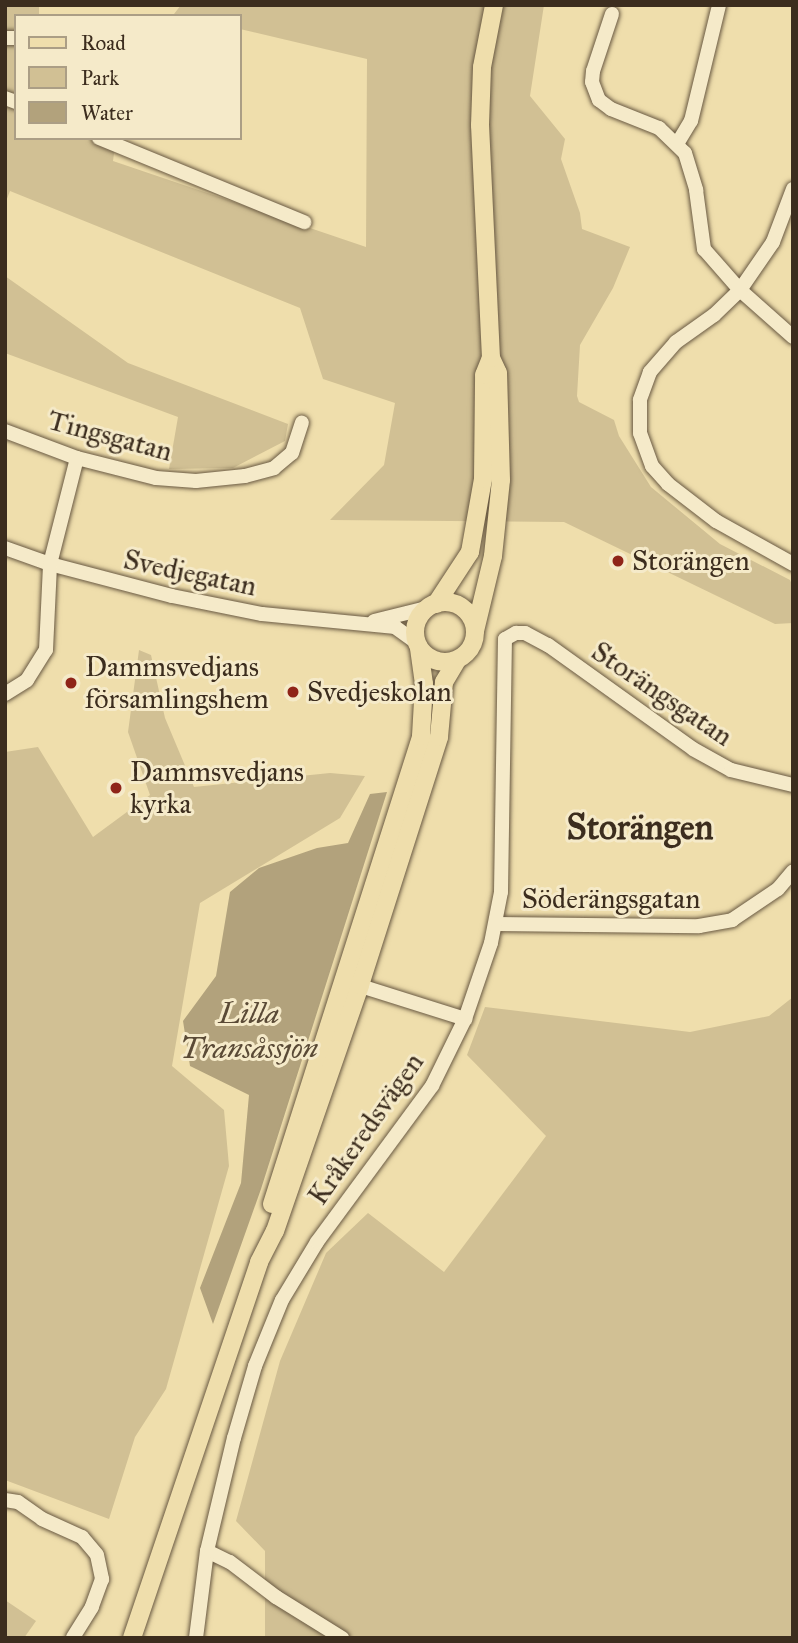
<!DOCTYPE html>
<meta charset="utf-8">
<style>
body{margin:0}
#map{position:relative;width:798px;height:1643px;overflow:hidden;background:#efdeac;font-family:"IM FELL Great Primer",serif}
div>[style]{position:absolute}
.green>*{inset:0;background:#d1c094}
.water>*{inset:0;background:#b2a27c}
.roads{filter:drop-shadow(0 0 2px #695942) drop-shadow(0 0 2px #695942)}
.minor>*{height:14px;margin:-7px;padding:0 7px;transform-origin:7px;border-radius:7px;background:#f5eac9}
.major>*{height:18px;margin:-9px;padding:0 9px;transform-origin:9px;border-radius:9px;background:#efdeac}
.major>.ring{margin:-9px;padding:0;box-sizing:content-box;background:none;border:18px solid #efdeac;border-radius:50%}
.dots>*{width:19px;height:19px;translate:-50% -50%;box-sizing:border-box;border:4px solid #f5eac9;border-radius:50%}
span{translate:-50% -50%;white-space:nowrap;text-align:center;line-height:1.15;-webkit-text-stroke:6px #f5eac9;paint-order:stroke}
.street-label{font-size:28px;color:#3c2d1e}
.poi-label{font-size:28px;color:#3c2d1e}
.left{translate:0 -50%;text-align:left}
.water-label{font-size:30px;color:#5a4a36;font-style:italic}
.district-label{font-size:35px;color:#3c2d1e;font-weight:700}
.frame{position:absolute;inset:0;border:7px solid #3c2d1e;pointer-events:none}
.legend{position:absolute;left:14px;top:14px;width:228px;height:126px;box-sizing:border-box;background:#f5eac9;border:2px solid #ab9e85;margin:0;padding:9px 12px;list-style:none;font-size:21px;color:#3c2d1e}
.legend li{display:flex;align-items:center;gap:14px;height:35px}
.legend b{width:35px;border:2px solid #ab9e85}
</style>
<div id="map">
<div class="green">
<div style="clip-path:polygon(5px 5px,39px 5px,39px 16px,16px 16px,16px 138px,116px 138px,113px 161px,366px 247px,367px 59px,240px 29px,240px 16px,174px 14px,181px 5px,544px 5px,530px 96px,565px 139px,561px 159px,580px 213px,582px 229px,630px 247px,613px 288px,580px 345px,577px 396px,579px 402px,614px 420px,619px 436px,651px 487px,720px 544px,790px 580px,793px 587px,793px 623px,775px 624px,564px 522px,330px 520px,384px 465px,395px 403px,323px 379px,300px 308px,10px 191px,5px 204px)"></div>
<div style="clip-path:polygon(5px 276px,128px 363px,288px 424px,285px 441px,233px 468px,169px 469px,178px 417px,5px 353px)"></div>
<div style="clip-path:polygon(139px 650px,151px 655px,165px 718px,194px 787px,330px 773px,365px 776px,340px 818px,200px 903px,172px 1066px,224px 1110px,229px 1166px,166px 1389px,135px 1437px,109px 1519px,5px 1480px,5px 752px,38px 747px,93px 837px,150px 795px,128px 732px)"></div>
<div style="clip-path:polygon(793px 997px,793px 1638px,265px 1638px,265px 1551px,236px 1521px,280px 1361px,326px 1253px,368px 1213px,444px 1272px,546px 1136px,467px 1055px,485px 1007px,690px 1032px,769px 1016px)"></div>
<div style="clip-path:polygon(5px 1600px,36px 1621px,24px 1638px,5px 1638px)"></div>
</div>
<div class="water">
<div style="clip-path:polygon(387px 792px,261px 1189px,213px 1324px,200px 1288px,241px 1183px,249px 1095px,190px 1066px,183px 1021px,216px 976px,230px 892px,259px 868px,317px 848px,348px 843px,370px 794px)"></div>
</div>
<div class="roads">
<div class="minor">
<div style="left:612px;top:14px;width:60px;rotate:108.4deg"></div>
<div style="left:593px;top:71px;width:11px;rotate:95deg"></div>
<div style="left:592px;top:82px;width:19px;rotate:69deg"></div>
<div style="left:599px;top:100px;width:15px;rotate:37deg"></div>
<div style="left:611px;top:109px;width:52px;rotate:21.6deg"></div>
<div style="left:659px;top:128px;width:36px;rotate:44deg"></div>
<div style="left:685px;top:153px;width:39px;rotate:73deg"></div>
<div style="left:696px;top:190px;width:60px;rotate:82.3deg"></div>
<div style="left:704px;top:249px;width:55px;rotate:48.7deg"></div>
<div style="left:740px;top:290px;width:71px;rotate:41.6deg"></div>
<div style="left:5px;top:38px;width:11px"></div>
<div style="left:5px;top:98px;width:12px;rotate:20deg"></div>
<div style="left:99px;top:138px;width:222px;rotate:22.3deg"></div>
<div style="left:677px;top:144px;width:27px;rotate:-59deg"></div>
<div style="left:691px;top:121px;width:119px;rotate:-76.4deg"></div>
<div style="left:793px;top:189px;width:57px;rotate:110.7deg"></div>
<div style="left:773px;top:242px;width:58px;rotate:124.5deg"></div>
<div style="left:740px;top:290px;width:36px;rotate:136deg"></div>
<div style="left:714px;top:315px;width:47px;rotate:144.6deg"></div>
<div style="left:676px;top:342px;width:40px;rotate:131deg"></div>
<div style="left:650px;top:372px;width:30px;rotate:110deg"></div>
<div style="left:640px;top:400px;width:33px;rotate:90deg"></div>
<div style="left:640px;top:433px;width:35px;rotate:70deg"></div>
<div style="left:652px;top:466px;width:24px;rotate:48deg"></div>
<div style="left:668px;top:484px;width:61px;rotate:37.6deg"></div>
<div style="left:716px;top:521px;width:88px;rotate:29.2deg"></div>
<div style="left:5px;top:431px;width:77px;rotate:20.6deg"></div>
<div style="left:77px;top:458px;width:81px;rotate:14.2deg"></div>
<div style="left:156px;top:478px;width:40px;rotate:4.3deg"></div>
<div style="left:196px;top:481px;width:49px;rotate:-5.8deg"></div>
<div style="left:245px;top:476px;width:30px;rotate:-15deg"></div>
<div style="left:274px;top:468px;width:23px;rotate:-40deg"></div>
<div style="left:292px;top:453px;width:32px;rotate:-72deg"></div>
<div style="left:5px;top:548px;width:48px;rotate:19.6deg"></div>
<div style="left:50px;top:564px;width:126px;rotate:14.7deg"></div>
<div style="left:172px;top:596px;width:92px;rotate:11.3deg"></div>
<div style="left:262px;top:614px;width:134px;rotate:5.6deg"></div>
<div style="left:395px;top:627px;width:27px;rotate:36deg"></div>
<div style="left:374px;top:621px;width:55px;rotate:-13.8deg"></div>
<div style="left:5px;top:694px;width:26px;rotate:-32deg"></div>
<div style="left:27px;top:680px;width:36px;rotate:-58deg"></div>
<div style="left:46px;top:650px;width:86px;rotate:-87.3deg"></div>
<div style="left:50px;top:564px;width:109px;rotate:-75.7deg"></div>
<div style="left:496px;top:924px;width:203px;rotate:0.6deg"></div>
<div style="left:699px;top:926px;width:34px;rotate:-10deg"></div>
<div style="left:732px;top:920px;width:55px;rotate:-34deg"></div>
<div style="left:778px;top:889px;width:23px;rotate:-50deg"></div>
<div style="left:351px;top:983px;width:120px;rotate:17.5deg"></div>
<div style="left:5px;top:1500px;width:13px;rotate:9deg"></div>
<div style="left:18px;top:1502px;width:29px;rotate:35deg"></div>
<div style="left:42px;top:1519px;width:44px;rotate:24.2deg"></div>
<div style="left:82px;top:1537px;width:23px;rotate:50deg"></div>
<div style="left:97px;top:1555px;width:25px;rotate:78deg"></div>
<div style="left:102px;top:1579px;width:30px;rotate:110deg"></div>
<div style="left:92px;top:1607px;width:36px;rotate:122deg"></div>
<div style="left:207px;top:1551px;width:25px;rotate:26deg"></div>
<div style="left:230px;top:1562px;width:58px;rotate:37.3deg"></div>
<div style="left:276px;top:1597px;width:78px;rotate:31.8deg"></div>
<div style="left:196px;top:1638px;width:88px;rotate:-82.8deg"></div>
<div style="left:207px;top:1551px;width:116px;rotate:-76.6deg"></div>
<div style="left:234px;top:1438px;width:75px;rotate:-73.7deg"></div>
<div style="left:255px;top:1366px;width:71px;rotate:-67.8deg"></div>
<div style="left:282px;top:1300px;width:68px;rotate:-58.9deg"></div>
<div style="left:317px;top:1242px;width:194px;rotate:-53.6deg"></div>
<div style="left:432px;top:1086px;width:75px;rotate:-63.8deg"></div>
<div style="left:465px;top:1019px;width:80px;rotate:-71.1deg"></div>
<div style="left:491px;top:943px;width:52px;rotate:-78.9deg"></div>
<div style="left:501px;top:892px;width:253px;rotate:-89.1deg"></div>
<div style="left:505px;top:639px;width:13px;rotate:-29deg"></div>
<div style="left:516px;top:633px;width:9px"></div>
<div style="left:525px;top:633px;width:26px;rotate:28deg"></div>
<div style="left:548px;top:645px;width:178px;rotate:35.6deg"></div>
<div style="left:693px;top:749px;width:43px;rotate:28.9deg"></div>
<div style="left:731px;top:770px;width:64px;rotate:13.6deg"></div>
</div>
<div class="major">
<div class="ring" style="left:415px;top:602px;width:42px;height:42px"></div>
<div style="left:436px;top:604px;width:62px;rotate:-56.8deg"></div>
<div style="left:470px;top:552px;width:74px;rotate:-79.9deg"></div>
<div style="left:483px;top:479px;width:104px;rotate:-89.4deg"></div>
<div style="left:484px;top:375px;width:18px;rotate:-68deg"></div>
<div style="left:475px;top:631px;width:77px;rotate:-76.5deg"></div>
<div style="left:493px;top:556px;width:76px;rotate:-84deg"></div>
<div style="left:501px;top:480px;width:107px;rotate:-91.6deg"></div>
<div style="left:498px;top:373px;width:17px;rotate:-115deg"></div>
<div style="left:491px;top:358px;width:233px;rotate:-92.7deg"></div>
<div style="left:480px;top:125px;width:58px;rotate:-88deg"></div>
<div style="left:482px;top:67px;width:63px;rotate:-79deg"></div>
<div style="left:272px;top:1204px;width:491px;rotate:-72.3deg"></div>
<div style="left:421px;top:736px;width:52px;rotate:-86.7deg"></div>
<div style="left:424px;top:684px;width:37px;rotate:-98deg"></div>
<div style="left:132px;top:1638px;width:397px;rotate:-71.3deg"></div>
<div style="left:259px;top:1262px;width:35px;rotate:-63deg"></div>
<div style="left:275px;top:1231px;width:260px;rotate:-70.9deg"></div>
<div style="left:360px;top:985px;width:260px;rotate:-72.3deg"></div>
<div style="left:439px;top:737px;width:55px;rotate:-84.8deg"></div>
<div style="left:444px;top:682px;width:26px;rotate:-59deg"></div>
</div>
</div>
<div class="dots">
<div style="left:618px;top:561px;background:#8f2418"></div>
<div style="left:71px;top:683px;background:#8f2418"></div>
<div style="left:293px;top:692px;background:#8f2418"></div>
<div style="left:116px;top:788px;background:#8f2418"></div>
</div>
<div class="street-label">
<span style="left:110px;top:436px;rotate:15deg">Tingsgatan</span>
<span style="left:190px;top:573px;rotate:12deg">Svedjegatan</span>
<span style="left:662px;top:694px;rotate:34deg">Storängsgatan</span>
<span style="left:611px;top:899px">Söderängsgatan</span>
<span style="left:366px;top:1129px;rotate:-55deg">Kråkeredsvägen</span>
</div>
<div class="poi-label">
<span class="left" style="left:632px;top:561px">Storängen</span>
<span class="left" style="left:85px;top:683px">Dammsvedjans<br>församlingshem</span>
<span class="left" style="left:307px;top:692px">Svedjeskolan</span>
<span class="left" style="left:130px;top:788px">Dammsvedjans<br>kyrka</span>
</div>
<div class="water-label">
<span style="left:249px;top:1030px">Lilla<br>Transåssjön</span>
</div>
<div class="district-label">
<span style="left:640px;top:828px">Storängen</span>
</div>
<div class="frame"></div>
<ul class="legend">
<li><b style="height:9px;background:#efdeac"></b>Road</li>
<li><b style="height:19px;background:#d1c094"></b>Park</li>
<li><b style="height:19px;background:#b2a27c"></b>Water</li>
</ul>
</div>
